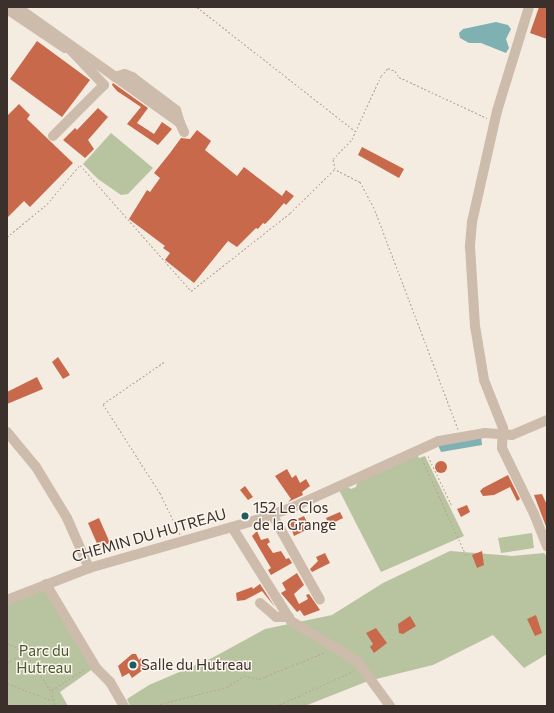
<!DOCTYPE html>
<style>
body{margin:0}
#map{position:relative;width:554px;height:713px;overflow:hidden;background:#f4ebe1;font-family:Commissioner,sans-serif}
div>[style]{position:absolute}
.green>*{inset:0;background:#b8c4a0}
.water>*{inset:0;background:#7fb0b2}
.building>*{inset:0;background:#c8694b}
.round{border-radius:50%}
.path>*{height:1px;margin-top:-0.5px;transform-origin:0;background:repeating-linear-gradient(90deg,#b9a596 0 2px,transparent 0 4px)}
.minor>*{height:10px;margin:-5px;padding:0 5px;transform-origin:5px;border-radius:5px;background:#cdbbac}
.dots>*{width:11px;height:11px;translate:-50% -50%;box-sizing:border-box;border:2px solid #fbf5ee;border-radius:50%}
span{translate:-50% -50%;white-space:nowrap;text-align:center;line-height:1.15;-webkit-text-stroke:3px #fbf5ee;paint-order:stroke}
.poi-label{font-size:15px;color:#3b302b}
.left{translate:0 -50%;text-align:left}
.street-label{font-size:15px;color:#3b302b}
.park-label{font-size:15px;color:#4a5a2e}
.frame{position:absolute;inset:0;border:8px solid #3b302b;pointer-events:none}
</style>
<div id="map">
<div class="green">
<div style="clip-path:polygon(111px 133px,153px 168px,128px 194px,121px 195px,98px 179px,83px 164px)"></div>
<div style="clip-path:polygon(416px 453px,419px 458px,425px 456px,464px 536px,381px 572px,339px 490px,346px 486px,351px 489px,356px 487px,358px 480px)"></div>
<div style="clip-path:polygon(532px 533px,534px 548px,501px 553px,498px 538px)"></div>
<div style="clip-path:polygon(450px 551px,512px 556px,544px 553px,547px 556px,547px 654px,524px 668px,493px 635px,433px 665px,368px 681px,305px 706px,130px 706px,127px 699px,149px 685px,212px 658px,265px 629px,332px 615px,383px 583px)"></div>
<div style="clip-path:polygon(46px 586px,94px 668px,60px 692px,68px 706px,7px 706px,7px 604px)"></div>
</div>
<div class="water">
<div style="clip-path:polygon(496px 22px,508px 25px,511px 29px,506px 39px,509px 48px,506px 53px,481px 43px,469px 43px,460px 38px,459px 33px,463px 29px)"></div>
<div style="clip-path:polygon(481px 436px,482px 445px,441px 452px,438px 445px)"></div>
</div>
<div class="building">
<div style="clip-path:polygon(539px 7px,547px 7px,547px 39px,530px 33px)"></div>
<div style="clip-path:polygon(37px 41px,90px 80px,62px 117px,10px 79px)"></div>
<div style="clip-path:polygon(113px 83px,148px 108px,137px 123px,154px 134px,162px 122px,172px 129px,158px 145px,127px 124px,141px 107px,117px 91px,112px 85px)"></div>
<div style="clip-path:polygon(19px 104px,30px 115px,27px 119px,73px 163px,30px 207px,24px 201px,7px 218px,7px 116px)"></div>
<div style="clip-path:polygon(98px 108px,108px 117px,88px 140px,94px 149px,85px 158px,63px 140px,75px 128px,77px 130px)"></div>
<div style="clip-path:polygon(197px 130px,211px 141px,205px 150px,237px 176px,244px 167px,282px 196px,286px 190px,294px 196px,286px 205px,284px 203px,271px 218px,265px 224px,263px 223px,258px 229px,256px 228px,237px 247px,228px 241px,194px 283px,165px 260px,170px 253px,163px 248px,165px 246px,129px 219px,147px 190px,150px 192px,160px 178px,154px 173px,170px 153px,181px 138px,190px 139px)"></div>
<div style="clip-path:polygon(362px 147px,404px 169px,399px 178px,358px 155px)"></div>
<div style="clip-path:polygon(58px 357px,70px 375px,63px 379px,52px 362px)"></div>
<div style="clip-path:polygon(37px 377px,43px 389px,7px 404px,7px 392px)"></div>
<div class="round" style="left:435px;top:461px;width:12px;height:12px"></div>
<div style="clip-path:polygon(287px 469px,292px 478px,296px 475px,300px 483px,306px 479px,310px 486px,302px 492px,303px 495px,288px 502px,291px 499px,275px 476px)"></div>
<div style="clip-path:polygon(508px 475px,520px 499px,517px 501px,510px 487px,494px 495px,483px 496px,480px 491px,483px 488px)"></div>
<div style="clip-path:polygon(245px 486px,253px 497px,248px 500px,240px 490px)"></div>
<div style="clip-path:polygon(542px 494px,547px 505px,547px 529px,534px 495px)"></div>
<div style="clip-path:polygon(467px 505px,470px 512px,461px 517px,457px 509px)"></div>
<div style="clip-path:polygon(340px 512px,343px 518px,329px 525px,326px 518px)"></div>
<div style="clip-path:polygon(304px 516px,310px 528px,294px 536px,289px 523px)"></div>
<div style="clip-path:polygon(99px 518px,110px 543px,99px 548px,88px 523px)"></div>
<div style="clip-path:polygon(257px 531px,261px 540px,268px 538px,270px 542px,267px 544px,273px 553px,281px 551px,286px 559px,289px 558px,292px 563px,271px 575px,268px 570px,271px 568px,252px 536px)"></div>
<div style="clip-path:polygon(482px 551px,484px 565px,477px 568px,472px 555px)"></div>
<div style="clip-path:polygon(325px 553px,330px 563px,312px 572px,310px 569px,318px 561px,316px 557px)"></div>
<div style="clip-path:polygon(297px 573px,304px 585px,294px 594px,299px 604px,308px 599px,306px 595px,309px 594px,320px 610px,304px 616px,300px 610px,297px 612px,281px 593px,286px 590px,282px 583px)"></div>
<div style="clip-path:polygon(260px 584px,275px 607px,262px 591px,245px 600px,237px 601px,236px 593px,252px 587px,253px 589px)"></div>
<div style="clip-path:polygon(536px 615px,542px 633px,535px 636px,527px 619px)"></div>
<div style="clip-path:polygon(410px 616px,416px 626px,403px 634px,399px 633px,398px 624px)"></div>
<div style="clip-path:polygon(376px 628px,387px 643px,374px 653px,370px 647px,373px 644px,366px 633px)"></div>
<div style="clip-path:polygon(132px 654px,136px 654px,139px 660px,141px 658px,147px 667px,132px 678px,129px 673px,122px 677px,118px 666px)"></div>
</div>
<div class="path">
<div style="left:197px;top:7px;width:201px;rotate:38.1deg"></div>
<div style="left:7px;top:237px;width:52px;rotate:-39.5deg"></div>
<div style="left:47px;top:204px;width:51px;rotate:-49.8deg"></div>
<div style="left:80px;top:165px;width:168px;rotate:48.6deg"></div>
<div style="left:191px;top:291px;width:126px;rotate:-38.2deg"></div>
<div style="left:290px;top:213px;width:63px;rotate:-44.4deg"></div>
<div style="left:164px;top:362px;width:74px;rotate:145.5deg"></div>
<div style="left:103px;top:404px;width:106px;rotate:57.4deg"></div>
<div style="left:160px;top:493px;width:46px;rotate:64deg"></div>
<div style="left:458px;top:429px;width:236px;rotate:-110.8deg"></div>
<div style="left:374px;top:208px;width:30px;rotate:-118deg"></div>
<div style="left:360px;top:182px;width:28px;rotate:-153deg"></div>
<div style="left:335px;top:169px;width:10px;rotate:-101deg"></div>
<div style="left:333px;top:159px;width:28px;rotate:-46deg"></div>
<div style="left:352px;top:139px;width:69px;rotate:-65.3deg"></div>
<div style="left:381px;top:76px;width:11px;rotate:-49deg"></div>
<div style="left:388px;top:68px;width:8px;rotate:23deg"></div>
<div style="left:395px;top:71px;width:7px;rotate:56deg"></div>
<div style="left:399px;top:77px;width:97px;rotate:25deg"></div>
<div style="left:428px;top:456px;width:55px;rotate:64.4deg"></div>
<div style="left:422px;top:459px;width:106px;rotate:65.4deg"></div>
<div style="left:7px;top:643px;width:17px;rotate:25deg"></div>
<div style="left:22px;top:650px;width:16px;rotate:50deg"></div>
<div style="left:32px;top:662px;width:35px;rotate:57deg"></div>
<div style="left:51px;top:691px;width:16px;rotate:75deg"></div>
<div style="left:7px;top:663px;width:20px;rotate:-30deg"></div>
<div style="left:7px;top:683px;width:49px;rotate:21.4deg"></div>
<div style="left:52px;top:690px;width:40px;rotate:-32.9deg"></div>
<div style="left:152px;top:706px;width:77px;rotate:-14.2deg"></div>
<div style="left:227px;top:687px;width:20px;rotate:-33deg"></div>
<div style="left:244px;top:676px;width:15px;rotate:11deg"></div>
<div style="left:259px;top:679px;width:71px;rotate:-22.2deg"></div>
<div style="left:276px;top:706px;width:85px;rotate:-24.2deg"></div>
</div>
<div class="minor">
<div style="left:17px;top:7px;width:200px;rotate:35.4deg"></div>
<div style="left:180px;top:123px;width:10px;rotate:66deg"></div>
<div style="left:529px;top:7px;width:109px;rotate:107.1deg"></div>
<div style="left:497px;top:111px;width:114px;rotate:102.7deg"></div>
<div style="left:472px;top:222px;width:25px;rotate:95deg"></div>
<div style="left:470px;top:247px;width:79px;rotate:86.4deg"></div>
<div style="left:475px;top:326px;width:55px;rotate:80.5deg"></div>
<div style="left:484px;top:380px;width:52px;rotate:68.4deg"></div>
<div style="left:503px;top:428px;width:20px;rotate:93deg"></div>
<div style="left:502px;top:448px;width:73px;rotate:64.1deg"></div>
<div style="left:534px;top:514px;width:35px;rotate:68deg"></div>
<div style="left:7px;top:9px;width:70px;rotate:33.9deg"></div>
<div style="left:115px;top:77px;width:10px;rotate:-17deg"></div>
<div style="left:125px;top:74px;width:8px;rotate:23deg"></div>
<div style="left:132px;top:77px;width:55px;rotate:36.9deg"></div>
<div style="left:176px;top:110px;width:14px;rotate:73deg"></div>
<div style="left:53px;top:136px;width:72px;rotate:-45deg"></div>
<div style="left:104px;top:85px;width:52px;rotate:-133.5deg"></div>
<div style="left:7px;top:432px;width:45px;rotate:50.4deg"></div>
<div style="left:36px;top:467px;width:60px;rotate:58.7deg"></div>
<div style="left:67px;top:518px;width:55px;rotate:66.3deg"></div>
<div style="left:272px;top:514px;width:98px;rotate:60.8deg"></div>
<div style="left:232px;top:527px;width:111px;rotate:57.9deg"></div>
<div style="left:291px;top:621px;width:77px;rotate:31.2deg"></div>
<div style="left:357px;top:661px;width:56px;rotate:53.7deg"></div>
<div style="left:46px;top:584px;width:98px;rotate:59.2deg"></div>
<div style="left:96px;top:668px;width:20px;rotate:45deg"></div>
<div style="left:110px;top:682px;width:28px;rotate:60deg"></div>
<div style="left:7px;top:600px;width:88px;rotate:-21.3deg"></div>
<div style="left:89px;top:568px;width:171px;rotate:-16deg"></div>
<div style="left:253px;top:521px;width:40px;rotate:-18.9deg"></div>
<div style="left:291px;top:508px;width:162px;rotate:-24.4deg"></div>
<div style="left:439px;top:441px;width:47px;rotate:-9.9deg"></div>
<div style="left:485px;top:433px;width:27px;rotate:4deg"></div>
<div style="left:512px;top:435px;width:38px;rotate:-23deg"></div>
<div style="left:260px;top:603px;width:21px;rotate:41deg"></div>
<div style="left:276px;top:617px;width:13px"></div>
</div>
<div class="dots">
<div style="left:245px;top:516px;background:#1f5a5e"></div>
<div style="left:133px;top:665px;background:#1f5a5e"></div>
</div>
<div class="poi-label">
<span class="left" style="left:253px;top:516px">152 Le Clos<br>de la Grange</span>
<span class="left" style="left:141px;top:665px">Salle du Hutreau</span>
</div>
<div class="street-label">
<span style="left:149px;top:535px;rotate:-16deg">CHEMIN DU HUTREAU</span>
</div>
<div class="park-label">
<span style="left:44px;top:659px">Parc du<br>Hutreau</span>
</div>
<div class="frame"></div>
</div>
